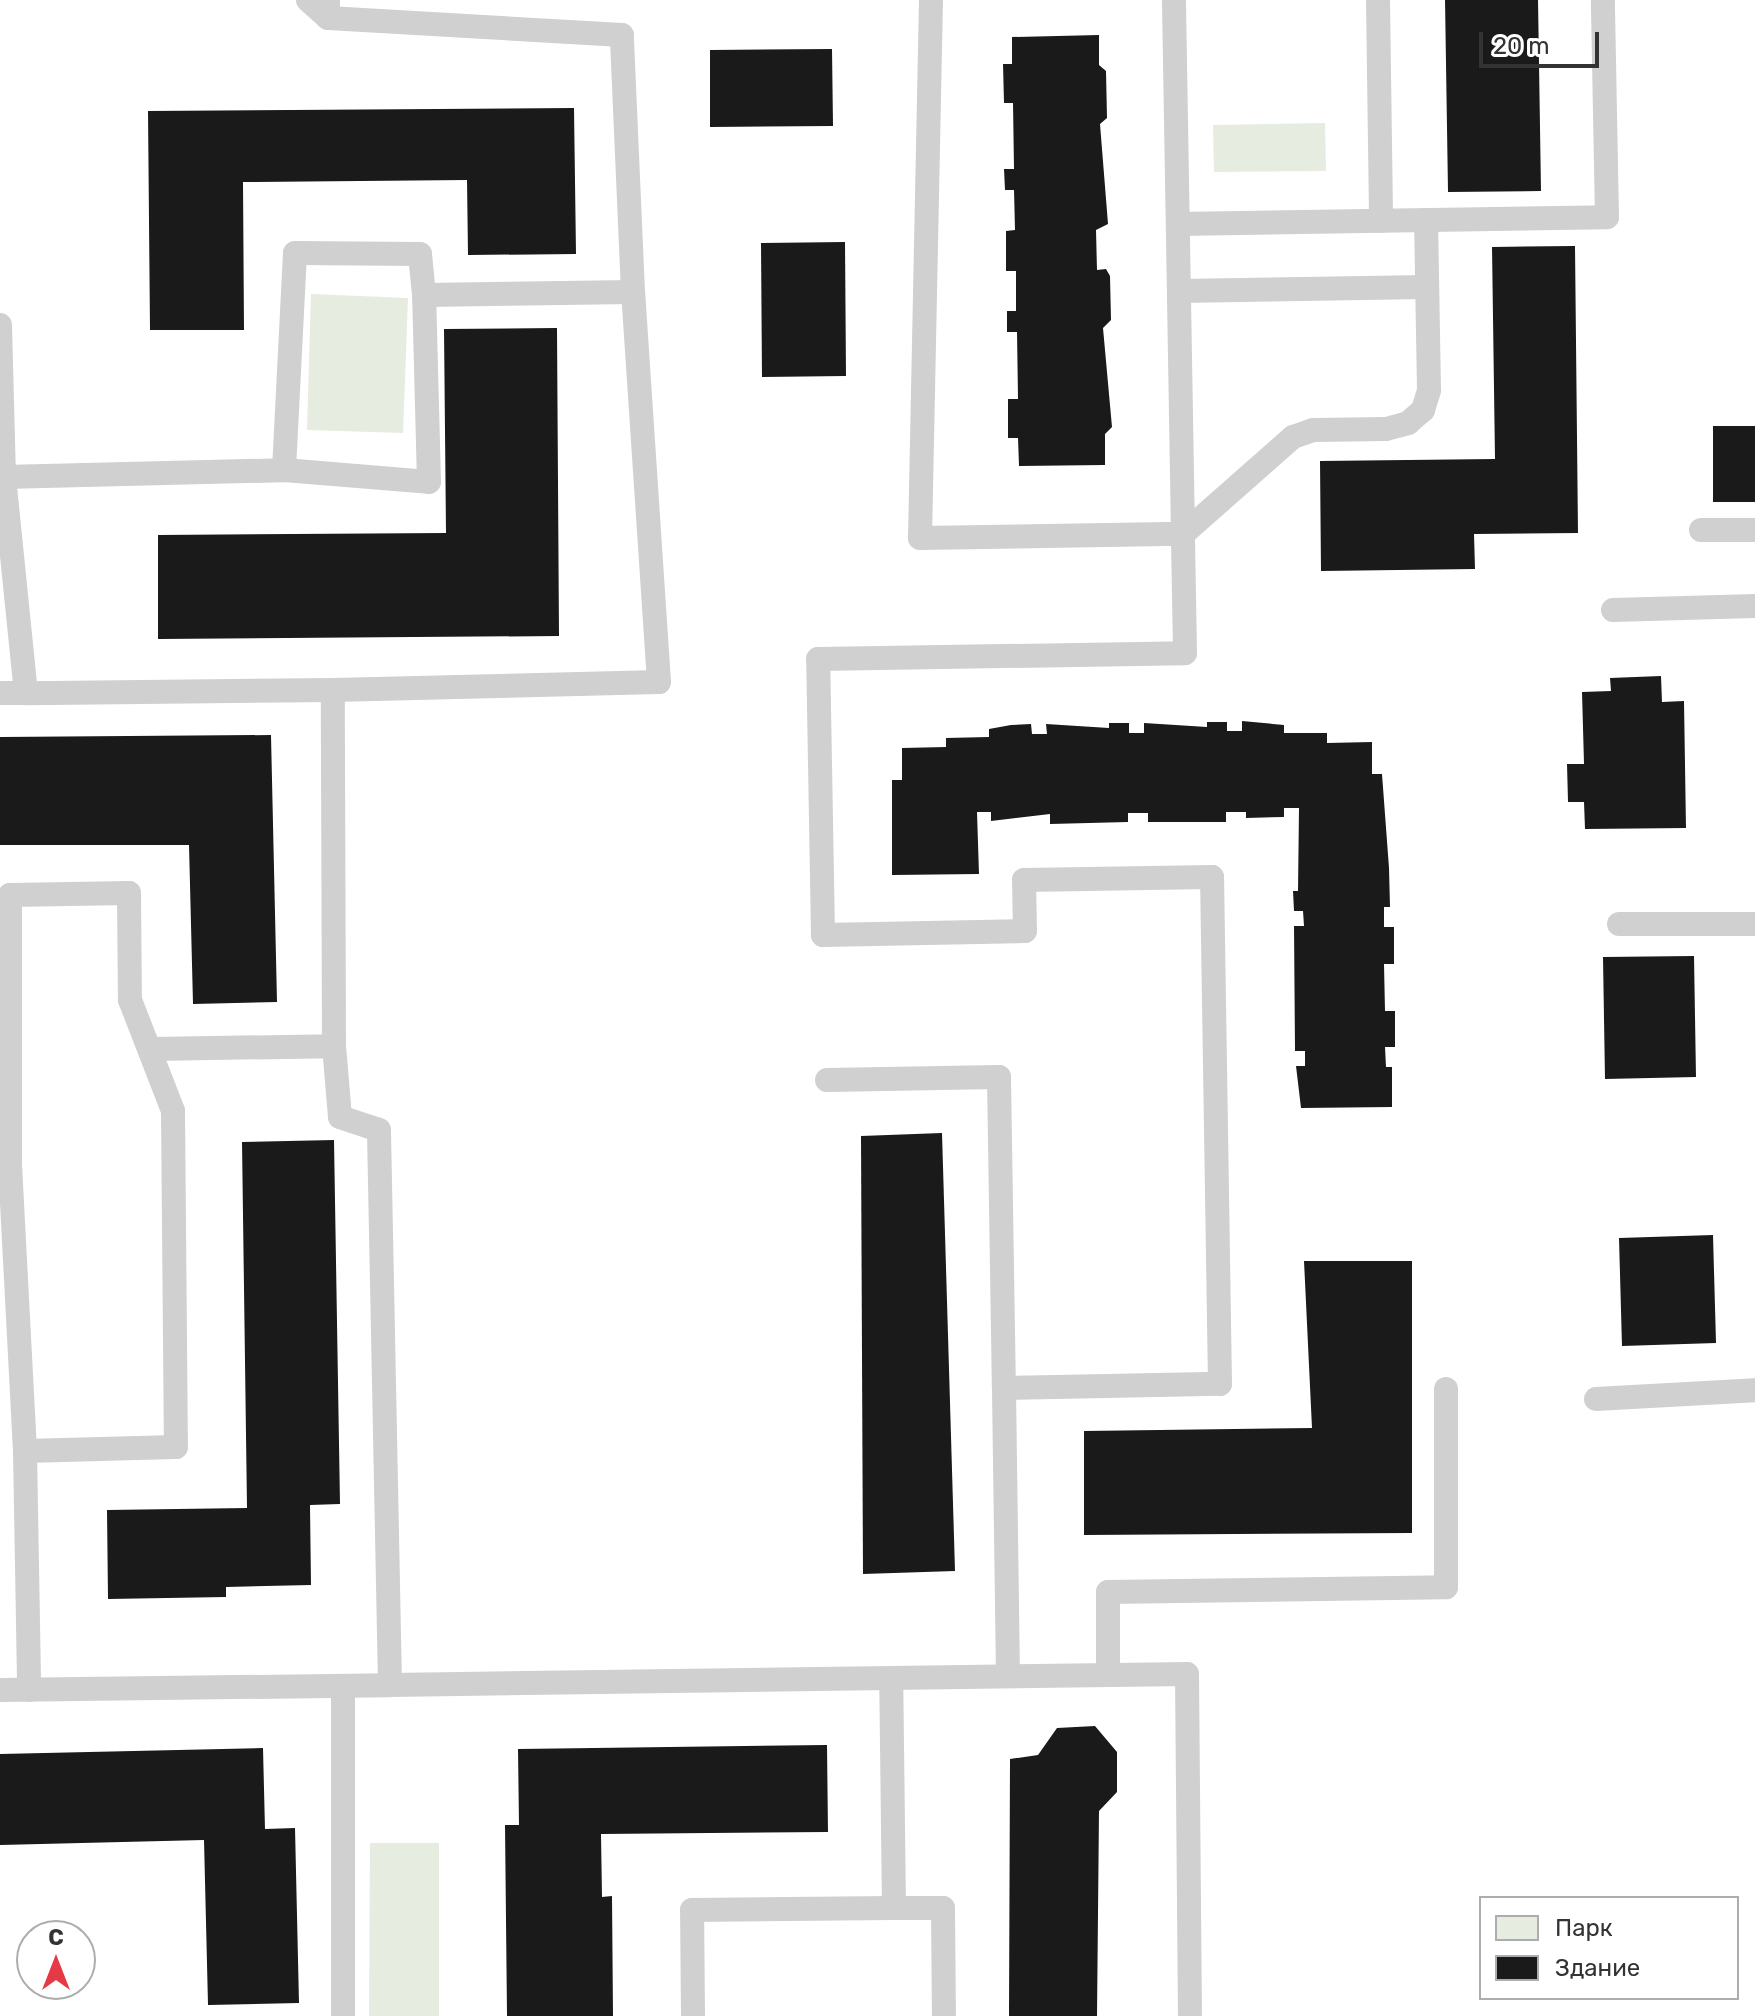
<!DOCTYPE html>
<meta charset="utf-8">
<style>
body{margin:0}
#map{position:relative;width:1755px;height:2016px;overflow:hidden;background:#fff;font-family:Rubik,sans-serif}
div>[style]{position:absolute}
.green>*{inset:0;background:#e6ecdf}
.building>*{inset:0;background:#1a1a1a}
.service>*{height:24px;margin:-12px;padding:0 12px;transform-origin:12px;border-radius:12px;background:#d0d0d0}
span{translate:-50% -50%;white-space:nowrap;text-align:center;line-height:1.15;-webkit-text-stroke:8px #fff;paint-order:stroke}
.legend{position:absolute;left:1479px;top:1896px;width:260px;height:104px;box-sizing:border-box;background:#fff;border:2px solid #adadad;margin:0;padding:10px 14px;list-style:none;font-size:24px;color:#333}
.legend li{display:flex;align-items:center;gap:16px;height:40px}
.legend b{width:40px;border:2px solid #adadad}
.north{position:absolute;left:16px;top:1920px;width:80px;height:80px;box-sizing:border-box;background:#fff;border:2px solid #adadad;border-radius:50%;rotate:0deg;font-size:22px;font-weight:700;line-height:32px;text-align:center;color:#333}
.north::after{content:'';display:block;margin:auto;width:28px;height:36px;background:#e63946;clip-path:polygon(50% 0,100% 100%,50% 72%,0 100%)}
.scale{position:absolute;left:1479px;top:32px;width:120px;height:36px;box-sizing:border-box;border:4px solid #333;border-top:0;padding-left:10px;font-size:24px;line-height:28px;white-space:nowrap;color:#333;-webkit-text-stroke:6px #fff;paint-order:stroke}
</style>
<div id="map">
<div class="green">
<div style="clip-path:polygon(1325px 123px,1326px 171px,1214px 172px,1213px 125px)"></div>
<div style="clip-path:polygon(311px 294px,408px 298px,403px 433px,307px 430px)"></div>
<div style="clip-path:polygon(370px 1843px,439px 1843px,439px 2016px,369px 2016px)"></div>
</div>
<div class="building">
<div style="clip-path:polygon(1445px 0,1538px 0,1541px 191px,1448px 192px)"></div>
<div style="clip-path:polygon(1099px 35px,1099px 65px,1106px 71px,1107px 118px,1100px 124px,1108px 224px,1096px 230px,1097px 270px,1106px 269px,1110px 276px,1111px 320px,1103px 328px,1112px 427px,1105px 434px,1105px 465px,1019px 466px,1018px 438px,1008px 438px,1008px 399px,1018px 399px,1017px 332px,1007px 332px,1007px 311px,1016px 311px,1016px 271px,1006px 271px,1006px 231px,1015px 230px,1014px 190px,1005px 190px,1004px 169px,1014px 169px,1013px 103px,1004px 103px,1003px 64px,1012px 64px,1012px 37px)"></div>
<div style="clip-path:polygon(832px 49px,833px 126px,710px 127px,710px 50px)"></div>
<div style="clip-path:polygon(574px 108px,576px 254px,468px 255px,467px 180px,243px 182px,244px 330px,150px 330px,148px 111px)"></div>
<div style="clip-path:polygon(845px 242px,846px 376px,762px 377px,761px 243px)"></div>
<div style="clip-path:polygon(1575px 246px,1578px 533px,1474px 534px,1475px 569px,1321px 571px,1320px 461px,1495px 459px,1492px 247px)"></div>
<div style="clip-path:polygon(557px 328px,559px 636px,158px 639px,158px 535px,446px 533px,444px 329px)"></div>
<div style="clip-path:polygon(1713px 426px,1755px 426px,1755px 502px,1713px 502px)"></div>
<div style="clip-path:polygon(1661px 676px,1662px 702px,1684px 701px,1686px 828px,1585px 829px,1584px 802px,1568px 802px,1567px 764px,1584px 764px,1582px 692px,1611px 691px,1610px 678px)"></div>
<div style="clip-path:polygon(1242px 721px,1284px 725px,1284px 733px,1327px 733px,1327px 743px,1372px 742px,1372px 774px,1382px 774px,1389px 868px,1390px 907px,1384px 907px,1384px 927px,1394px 927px,1394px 964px,1384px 964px,1385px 1011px,1395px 1011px,1395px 1047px,1385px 1047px,1386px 1067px,1392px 1067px,1392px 1107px,1301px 1108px,1296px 1066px,1305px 1066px,1305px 1051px,1295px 1051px,1294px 926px,1304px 926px,1303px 911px,1294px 911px,1293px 891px,1298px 891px,1299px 808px,1284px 808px,1284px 817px,1246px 818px,1246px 812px,1226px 812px,1226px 822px,1148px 822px,1148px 813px,1128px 813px,1128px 822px,1050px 824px,1050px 814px,991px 821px,991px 812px,977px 812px,979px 874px,892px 875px,892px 780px,902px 780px,902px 748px,946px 747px,946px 738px,989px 737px,989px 729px,1011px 725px,1031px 724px,1032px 734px,1047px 734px,1046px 724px,1109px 728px,1109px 723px,1129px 723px,1129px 733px,1144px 733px,1144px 723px,1207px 727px,1207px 722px,1227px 722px,1227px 731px,1242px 731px)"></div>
<div style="clip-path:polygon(271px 735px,277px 1002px,193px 1004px,189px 845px,0 845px,0 737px)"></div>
<div style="clip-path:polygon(1694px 956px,1696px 1077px,1605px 1079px,1603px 957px)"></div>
<div style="clip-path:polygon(942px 1133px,955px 1571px,863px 1574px,861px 1136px)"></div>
<div style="clip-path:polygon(334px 1140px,340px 1504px,310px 1505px,311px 1585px,226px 1587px,226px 1597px,108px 1599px,107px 1510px,247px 1508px,242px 1142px)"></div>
<div style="clip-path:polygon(1713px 1235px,1716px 1343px,1622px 1346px,1619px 1238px)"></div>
<div style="clip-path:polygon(1304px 1261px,1412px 1261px,1412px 1533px,1084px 1535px,1084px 1431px,1312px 1428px)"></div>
<div style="clip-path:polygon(1095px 1726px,1117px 1752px,1117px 1792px,1099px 1811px,1097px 2016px,1009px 2016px,1010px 1759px,1038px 1755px,1057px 1728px)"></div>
<div style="clip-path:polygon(827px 1745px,828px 1832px,601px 1834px,602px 1897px,612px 1896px,613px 2016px,507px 2016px,505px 1825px,519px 1825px,518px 1749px)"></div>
<div style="clip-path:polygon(263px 1748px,265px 1829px,295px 1828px,299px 2003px,208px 2005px,204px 1840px,0 1845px,0 1754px)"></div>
</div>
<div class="service">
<div style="left:308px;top:0;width:27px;rotate:42deg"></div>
<div style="left:328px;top:18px;width:18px;rotate:-90deg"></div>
<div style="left:931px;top:0;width:538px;rotate:91.17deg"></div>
<div style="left:920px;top:538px;width:263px;rotate:-0.9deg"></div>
<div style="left:1183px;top:534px;width:534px;rotate:-90.97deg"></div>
<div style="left:1378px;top:0;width:221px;rotate:89.2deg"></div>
<div style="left:1178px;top:224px;width:429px;rotate:-0.9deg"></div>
<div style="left:1607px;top:217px;width:217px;rotate:-91.1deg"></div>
<div style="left:1179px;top:291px;width:248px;rotate:-0.9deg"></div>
<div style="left:0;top:325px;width:152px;rotate:88.5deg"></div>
<div style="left:4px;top:477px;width:217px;rotate:84.2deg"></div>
<div style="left:26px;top:693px;width:26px;rotate:180deg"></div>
<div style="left:284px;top:470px;width:217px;rotate:-87.1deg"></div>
<div style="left:295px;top:253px;width:125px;rotate:0.5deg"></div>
<div style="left:420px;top:254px;width:41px;rotate:84.4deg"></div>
<div style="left:4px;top:477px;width:280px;rotate:-1.4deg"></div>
<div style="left:284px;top:470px;width:145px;rotate:4.7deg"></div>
<div style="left:429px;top:482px;width:187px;rotate:-91.5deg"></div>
<div style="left:424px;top:295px;width:209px;rotate:-0.8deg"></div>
<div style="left:633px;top:292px;width:257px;rotate:-92.5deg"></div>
<div style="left:622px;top:35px;width:294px;rotate:-176.7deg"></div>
<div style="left:1701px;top:530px;width:54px"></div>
<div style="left:1613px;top:610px;width:142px;rotate:-1.6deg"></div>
<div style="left:333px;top:690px;width:326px;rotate:-1.4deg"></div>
<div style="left:659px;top:682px;width:391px;rotate:-93.8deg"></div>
<div style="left:129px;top:893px;width:107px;rotate:89.5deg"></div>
<div style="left:130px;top:1000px;width:119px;rotate:68.8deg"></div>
<div style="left:173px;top:1111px;width:336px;rotate:89.5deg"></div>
<div style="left:176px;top:1447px;width:151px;rotate:178.5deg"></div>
<div style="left:25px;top:1451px;width:289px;rotate:-93deg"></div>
<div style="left:10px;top:1162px;width:267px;rotate:-90deg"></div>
<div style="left:10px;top:895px;width:119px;rotate:-1deg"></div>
<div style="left:1619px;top:924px;width:136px"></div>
<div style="left:152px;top:1049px;width:182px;rotate:-0.9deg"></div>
<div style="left:827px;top:1080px;width:172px;rotate:-1deg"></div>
<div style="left:999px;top:1077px;width:311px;rotate:89.1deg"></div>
<div style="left:1596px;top:1399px;width:159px;rotate:-3.2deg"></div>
<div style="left:25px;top:1451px;width:239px;rotate:89deg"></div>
<div style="left:1108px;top:1674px;width:82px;rotate:-90deg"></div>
<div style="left:1108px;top:1592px;width:338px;rotate:-0.8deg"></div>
<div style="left:1446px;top:1587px;width:198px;rotate:-90deg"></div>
<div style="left:1008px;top:1676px;width:288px;rotate:-90.8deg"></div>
<div style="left:1004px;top:1388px;width:216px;rotate:-1.1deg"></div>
<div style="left:1220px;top:1384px;width:507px;rotate:-90.9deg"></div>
<div style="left:1212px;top:877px;width:188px;rotate:179.1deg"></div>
<div style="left:1024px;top:880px;width:51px;rotate:88.9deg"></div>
<div style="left:1025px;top:931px;width:202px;rotate:178.9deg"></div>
<div style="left:823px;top:935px;width:276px;rotate:-91deg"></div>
<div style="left:818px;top:659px;width:367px;rotate:-0.9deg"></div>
<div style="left:1185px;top:653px;width:119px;rotate:-91deg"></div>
<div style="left:1183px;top:534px;width:147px;rotate:-41.4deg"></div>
<div style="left:1293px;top:437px;width:21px;rotate:-19deg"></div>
<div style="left:1313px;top:430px;width:73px;rotate:-0.8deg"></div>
<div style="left:1386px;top:429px;width:23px;rotate:-15deg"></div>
<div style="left:1408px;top:423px;width:20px;rotate:-41deg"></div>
<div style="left:1423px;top:410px;width:21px;rotate:-73deg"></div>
<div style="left:1429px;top:390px;width:170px;rotate:-91deg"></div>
<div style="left:390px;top:1685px;width:797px;rotate:-0.79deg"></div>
<div style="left:1187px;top:1674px;width:342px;rotate:89.5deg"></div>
<div style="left:343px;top:1686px;width:330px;rotate:90deg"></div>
<div style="left:0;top:1690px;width:390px;rotate:-0.7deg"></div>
<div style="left:390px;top:1685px;width:555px;rotate:-91.14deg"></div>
<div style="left:379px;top:1130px;width:41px;rotate:-161.6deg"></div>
<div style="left:340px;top:1117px;width:71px;rotate:-94.8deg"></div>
<div style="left:334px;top:1046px;width:356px;rotate:-90.2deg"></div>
<div style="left:333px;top:690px;width:307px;rotate:179.4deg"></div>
<div style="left:894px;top:1908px;width:49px"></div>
<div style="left:943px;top:1908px;width:108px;rotate:89.5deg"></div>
<div style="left:693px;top:2016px;width:106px;rotate:-90.5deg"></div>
<div style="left:692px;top:1910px;width:202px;rotate:-0.6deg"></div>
<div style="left:894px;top:1908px;width:230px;rotate:-90.7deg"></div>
</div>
<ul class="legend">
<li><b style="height:22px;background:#e6ecdf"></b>Парк</li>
<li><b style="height:22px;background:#1a1a1a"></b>Здание</li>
</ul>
<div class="north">С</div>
<div class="scale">20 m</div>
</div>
